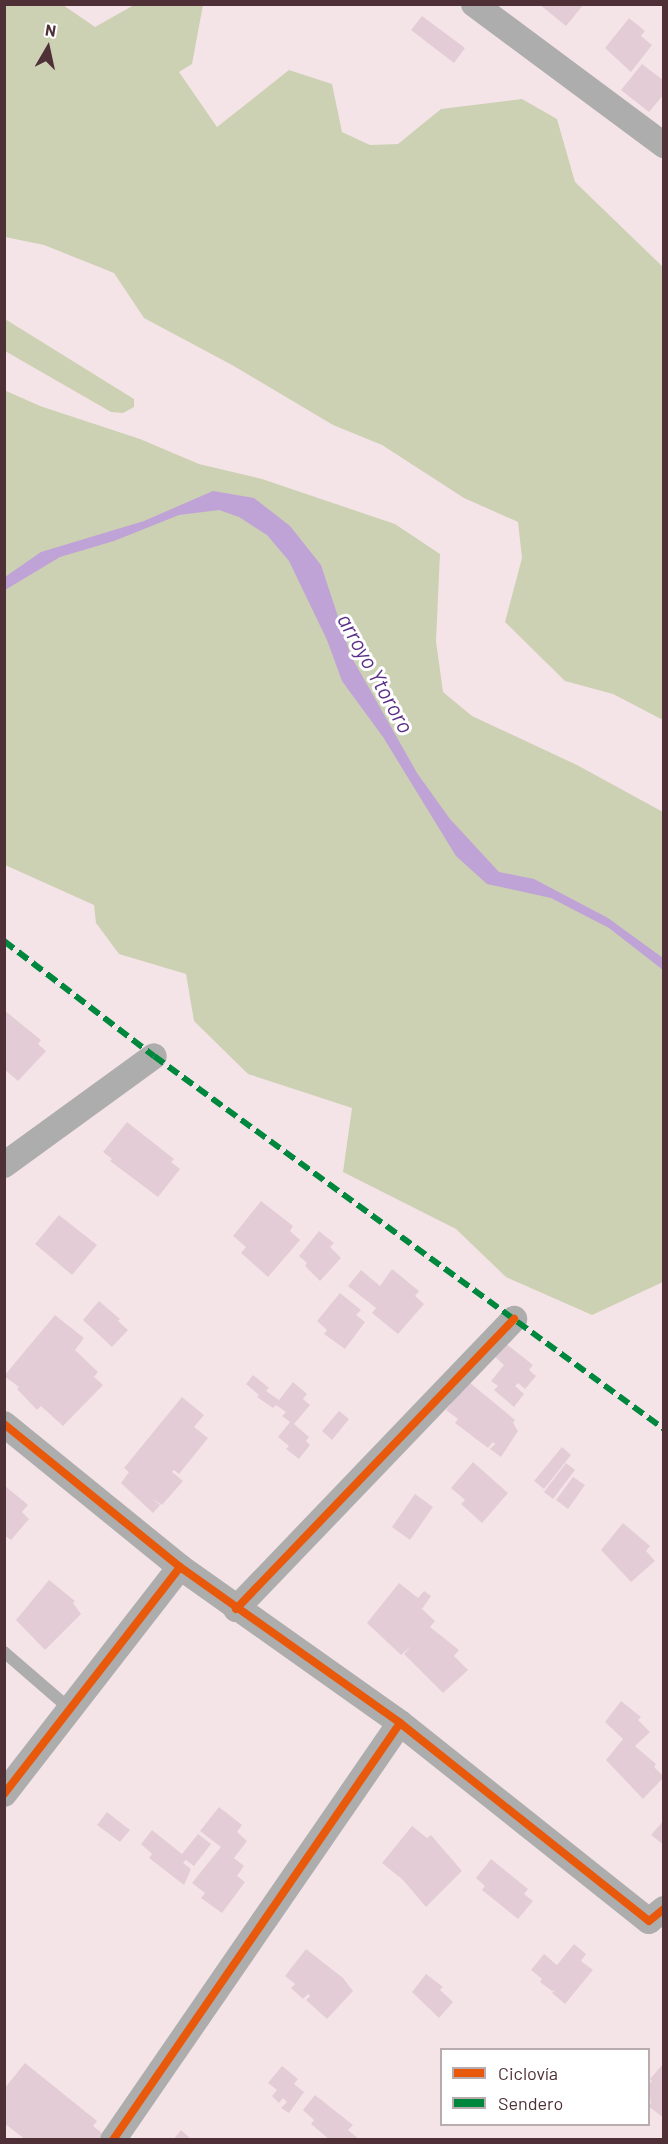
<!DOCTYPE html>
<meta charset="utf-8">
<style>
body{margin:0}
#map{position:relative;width:668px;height:2144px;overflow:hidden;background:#f5e4e7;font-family:Barlow,sans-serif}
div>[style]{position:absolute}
.green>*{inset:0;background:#cdd1b4}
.water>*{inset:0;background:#bfa2d6}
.building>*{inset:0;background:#e3ccd6}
.service>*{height:12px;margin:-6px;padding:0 6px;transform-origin:6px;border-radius:6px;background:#adadad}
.minor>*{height:26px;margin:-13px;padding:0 13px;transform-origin:13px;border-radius:13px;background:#adadad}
.quiet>*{height:6px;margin-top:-3px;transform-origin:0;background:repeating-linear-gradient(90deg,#00873e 0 12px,transparent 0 18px)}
.cycleway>*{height:8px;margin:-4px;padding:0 4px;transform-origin:4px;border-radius:4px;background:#e8590c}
span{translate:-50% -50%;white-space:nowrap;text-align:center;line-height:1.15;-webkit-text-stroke:6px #fff;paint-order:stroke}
.water-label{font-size:22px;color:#5c2f86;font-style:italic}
.frame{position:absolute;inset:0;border:6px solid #4e3036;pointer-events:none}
.legend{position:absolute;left:440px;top:2048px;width:210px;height:78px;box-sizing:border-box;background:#fff;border:2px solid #b8acaf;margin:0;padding:8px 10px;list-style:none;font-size:18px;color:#4e3036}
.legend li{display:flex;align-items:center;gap:12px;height:30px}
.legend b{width:30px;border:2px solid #b8acaf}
.north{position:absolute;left:18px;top:18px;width:60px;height:60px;-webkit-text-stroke:4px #fff;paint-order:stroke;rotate:9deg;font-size:16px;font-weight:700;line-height:24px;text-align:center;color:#4e3036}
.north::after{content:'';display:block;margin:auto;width:21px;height:27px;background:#4e3036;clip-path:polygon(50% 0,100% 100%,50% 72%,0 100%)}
</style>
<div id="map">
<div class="green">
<div style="clip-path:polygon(4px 5px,63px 5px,95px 27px,134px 5px,203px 5px,192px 64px,179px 72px,217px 127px,289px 70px,332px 84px,342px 132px,370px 145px,398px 144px,441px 109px,522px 99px,557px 119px,575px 182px,663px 267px,663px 720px,613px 694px,565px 681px,505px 622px,522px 558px,518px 522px,464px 498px,382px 445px,333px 425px,232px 365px,144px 318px,114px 273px,44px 245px,5px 237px)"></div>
<div style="clip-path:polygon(5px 319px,134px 399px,134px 407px,123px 413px,111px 412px,5px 351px)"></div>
<div style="clip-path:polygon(4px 390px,40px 406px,140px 439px,199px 464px,262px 479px,395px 524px,440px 554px,436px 641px,443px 692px,472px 716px,577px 765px,663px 812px,663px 1282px,592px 1315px,506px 1277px,456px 1229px,343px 1172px,352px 1108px,248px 1074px,194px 1021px,186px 974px,119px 954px,96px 923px,94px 905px,5px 865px)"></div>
</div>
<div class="water">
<div style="clip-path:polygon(213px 491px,254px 498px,290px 526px,321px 565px,351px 656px,417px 773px,450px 819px,499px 872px,534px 879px,608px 918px,663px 958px,663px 970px,609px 928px,551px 898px,487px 884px,456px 856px,383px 737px,342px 681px,327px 640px,289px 561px,267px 535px,239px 517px,219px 510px,179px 515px,114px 541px,60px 557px,5px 590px,5px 577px,41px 552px,144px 521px)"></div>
</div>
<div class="building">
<div style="clip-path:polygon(539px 4px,584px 4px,566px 26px)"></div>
<div style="clip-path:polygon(422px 16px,465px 48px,454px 63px,411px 30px)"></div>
<div style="clip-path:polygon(629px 18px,645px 31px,641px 36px,652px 45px,631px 72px,605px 48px)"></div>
<div style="clip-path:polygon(642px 64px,664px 81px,664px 94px,649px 112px,621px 90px)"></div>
<div style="clip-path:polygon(4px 1010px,41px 1040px,38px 1044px,46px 1051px,18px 1081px,4px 1069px)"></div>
<div style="clip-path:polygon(127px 1122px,174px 1159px,171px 1162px,180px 1169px,158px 1197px,110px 1161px,112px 1159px,103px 1152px)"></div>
<div style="clip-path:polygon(261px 1201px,293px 1226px,290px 1231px,300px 1240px,268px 1277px,241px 1253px,246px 1247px,233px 1236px)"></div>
<div style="clip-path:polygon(59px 1215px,97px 1245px,72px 1275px,35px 1244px)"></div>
<div style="clip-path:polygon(319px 1231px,334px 1243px,330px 1247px,341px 1258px,320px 1281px,305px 1266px,307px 1263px,299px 1256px)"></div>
<div style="clip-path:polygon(392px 1269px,419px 1291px,415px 1296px,424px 1304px,398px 1334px,372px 1313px,376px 1308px,348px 1286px,361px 1270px,380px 1286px)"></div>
<div style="clip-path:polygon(340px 1293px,361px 1310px,356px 1315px,365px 1322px,345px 1349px,324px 1334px,327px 1330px,317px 1321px)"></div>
<div style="clip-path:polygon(99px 1301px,120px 1319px,118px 1321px,128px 1330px,112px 1347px,83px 1320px)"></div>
<div style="clip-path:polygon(55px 1315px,84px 1338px,75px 1350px,98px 1372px,94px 1377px,103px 1385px,63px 1426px,41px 1406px,37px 1410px,17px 1389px,19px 1387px,4px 1376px)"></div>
<div style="clip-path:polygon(505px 1343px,533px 1365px,529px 1370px,536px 1376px,525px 1389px,518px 1383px,515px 1386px,524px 1394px,514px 1407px,494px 1390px,498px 1386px,491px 1381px,504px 1365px,494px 1356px)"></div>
<div style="clip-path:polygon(253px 1375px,269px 1388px,266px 1391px,279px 1400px,293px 1382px,307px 1394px,303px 1399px,310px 1405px,294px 1424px,309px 1437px,306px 1441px,310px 1445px,299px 1459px,286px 1449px,289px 1446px,278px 1437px,290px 1422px,282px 1416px,286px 1412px,276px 1405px,273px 1408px,257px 1397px,259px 1395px,246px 1384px)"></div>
<div style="clip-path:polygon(469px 1382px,515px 1420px,513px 1423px,518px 1431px,501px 1457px,490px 1449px,495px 1444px,493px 1442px,488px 1448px,455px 1423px,458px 1419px,446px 1410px)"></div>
<div style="clip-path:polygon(182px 1397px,204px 1415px,194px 1427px,208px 1438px,179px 1474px,174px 1470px,172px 1472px,183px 1481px,162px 1505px,151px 1498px,160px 1505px,153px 1513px,121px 1483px,129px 1472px,124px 1468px)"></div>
<div style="clip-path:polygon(339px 1411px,349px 1419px,332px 1440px,322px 1431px)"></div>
<div style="clip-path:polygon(562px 1447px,571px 1455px,544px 1489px,534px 1481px)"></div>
<div style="clip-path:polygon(473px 1462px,508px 1493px,482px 1523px,461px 1504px,465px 1500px,451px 1488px)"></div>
<div style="clip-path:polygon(566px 1463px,575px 1470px,553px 1499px,544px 1492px)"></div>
<div style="clip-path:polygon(573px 1477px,585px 1485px,568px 1509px,556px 1500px)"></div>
<div style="clip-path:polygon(4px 1485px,28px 1505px,22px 1512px,29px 1519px,11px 1540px,4px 1535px)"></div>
<div style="clip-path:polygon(415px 1494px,433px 1507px,410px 1540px,392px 1527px)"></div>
<div style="clip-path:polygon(623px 1523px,650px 1546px,646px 1551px,655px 1561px,631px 1582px,601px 1550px)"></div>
<div style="clip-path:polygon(49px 1580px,75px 1601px,73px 1603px,81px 1614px,45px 1650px,16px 1620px)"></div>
<div style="clip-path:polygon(399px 1583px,418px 1598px,424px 1591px,431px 1596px,422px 1609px,435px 1621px,430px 1627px,459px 1650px,454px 1656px,468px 1670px,443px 1693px,404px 1654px,411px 1646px,401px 1655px,367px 1623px)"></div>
<div style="clip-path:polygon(621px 1701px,641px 1717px,638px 1720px,650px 1732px,635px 1746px,656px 1764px,654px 1767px,664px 1777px,643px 1799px,606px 1760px,623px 1739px,605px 1722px)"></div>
<div style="clip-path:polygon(219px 1807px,242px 1825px,237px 1832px,247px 1841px,234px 1858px,244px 1866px,237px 1876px,245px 1882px,222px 1913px,201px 1898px,205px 1893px,192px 1883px,221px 1847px,200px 1831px)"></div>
<div style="clip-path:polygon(107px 1812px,130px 1830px,120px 1842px,97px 1825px)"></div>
<div style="clip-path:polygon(664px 1820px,664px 1845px,651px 1835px)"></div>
<div style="clip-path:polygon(412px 1826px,427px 1838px,431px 1835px,462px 1871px,426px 1907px,403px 1880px,382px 1863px)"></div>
<div style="clip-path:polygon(152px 1830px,182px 1854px,198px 1834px,211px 1844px,194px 1866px,186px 1860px,183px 1863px,191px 1869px,184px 1885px,149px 1858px,152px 1854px,141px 1844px)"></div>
<div style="clip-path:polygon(491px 1859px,528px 1889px,524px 1894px,533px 1901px,518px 1919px,482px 1890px,485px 1886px,476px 1878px)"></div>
<div style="clip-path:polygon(574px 1944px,586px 1954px,581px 1961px,593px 1970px,565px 2004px,552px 1993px,555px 1990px,552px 1991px,540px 1982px,542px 1979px,531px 1970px,544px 1954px,557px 1965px)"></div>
<div style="clip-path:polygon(306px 1949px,343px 1978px,353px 1991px,327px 2019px,306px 2000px,310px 1996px,308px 1994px,303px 1999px,291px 1988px,295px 1984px,285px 1976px)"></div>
<div style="clip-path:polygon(426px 1974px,443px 1987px,440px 1990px,453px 2002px,439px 2018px,412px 1992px)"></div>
<div style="clip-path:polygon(25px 2063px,97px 2121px,93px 2126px,103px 2134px,99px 2140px,26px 2140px,4px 2123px,4px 2089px)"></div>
<div style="clip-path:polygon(664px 2063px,664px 2118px,648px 2106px,651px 2103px,648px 2085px,652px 2081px,650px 2079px)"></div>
<div style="clip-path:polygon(282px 2066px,298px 2079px,294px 2084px,304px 2092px,289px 2113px,281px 2108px,287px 2102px,283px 2098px,279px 2103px,272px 2096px,277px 2090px,268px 2083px)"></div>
<div style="clip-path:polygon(315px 2095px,353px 2125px,348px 2130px,360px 2140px,330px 2140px,311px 2124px,314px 2120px,303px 2110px)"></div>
<div style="clip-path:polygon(181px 2130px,192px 2140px,173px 2140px)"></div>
</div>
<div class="service">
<div style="left:4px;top:1652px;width:87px;rotate:40.8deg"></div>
</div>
<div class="minor">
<div style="left:474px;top:4px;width:237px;rotate:36.6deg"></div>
<div style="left:4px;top:1165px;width:185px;rotate:-36deg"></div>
<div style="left:4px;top:1424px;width:227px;rotate:39.1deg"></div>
<div style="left:180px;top:1567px;width:270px;rotate:35.3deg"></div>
<div style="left:400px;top:1723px;width:318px;rotate:38.5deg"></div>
<div style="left:649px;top:1921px;width:19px;rotate:-39deg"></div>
<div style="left:236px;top:1609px;width:402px;rotate:-46.2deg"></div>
<div style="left:4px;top:1794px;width:287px;rotate:-52.2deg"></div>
<div style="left:113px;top:2140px;width:506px;rotate:-55.46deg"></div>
</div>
<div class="quiet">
<div style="left:4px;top:941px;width:189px;rotate:37.5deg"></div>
<div style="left:154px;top:1056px;width:632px;rotate:36.18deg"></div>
</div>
<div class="cycleway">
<div style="left:4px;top:1424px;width:227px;rotate:39.1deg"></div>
<div style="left:180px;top:1567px;width:270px;rotate:35.3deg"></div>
<div style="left:400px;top:1723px;width:318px;rotate:38.5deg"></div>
<div style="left:649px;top:1921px;width:19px;rotate:-39deg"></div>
<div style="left:236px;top:1609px;width:402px;rotate:-46.2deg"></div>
<div style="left:4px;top:1794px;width:287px;rotate:-52.2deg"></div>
<div style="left:113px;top:2140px;width:506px;rotate:-55.46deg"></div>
</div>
<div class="water-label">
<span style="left:376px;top:673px;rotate:61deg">arroyo Ytororo</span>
</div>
<div class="frame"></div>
<ul class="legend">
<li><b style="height:8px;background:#e8590c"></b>Ciclovía</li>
<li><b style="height:8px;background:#00873e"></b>Sendero</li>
</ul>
<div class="north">N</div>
</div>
